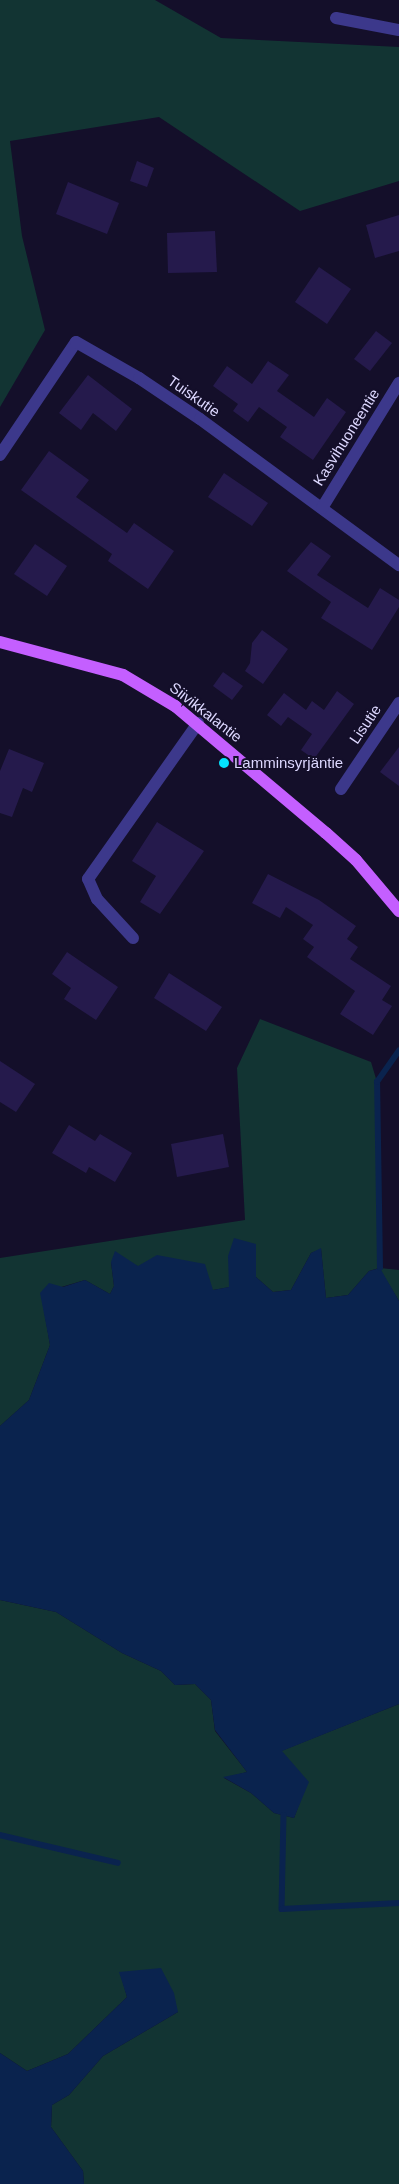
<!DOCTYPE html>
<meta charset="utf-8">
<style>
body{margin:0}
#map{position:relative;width:399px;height:2184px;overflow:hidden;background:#140f2a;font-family:Arial,sans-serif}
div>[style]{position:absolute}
.green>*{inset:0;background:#123433}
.water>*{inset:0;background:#0a234e}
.stream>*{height:5.5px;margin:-2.75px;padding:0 2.75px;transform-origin:2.75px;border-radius:2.75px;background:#0a234e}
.building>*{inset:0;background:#251a4c}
.minor>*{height:12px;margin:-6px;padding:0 6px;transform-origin:6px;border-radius:6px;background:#3c388b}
.major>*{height:12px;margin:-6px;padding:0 6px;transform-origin:6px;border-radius:6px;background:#c45fff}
.dots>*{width:14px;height:14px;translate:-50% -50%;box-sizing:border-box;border:2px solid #140f2a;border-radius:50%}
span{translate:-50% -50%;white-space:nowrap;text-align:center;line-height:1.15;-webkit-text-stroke:4px #140f2a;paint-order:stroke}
.street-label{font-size:15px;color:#ddd8ff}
.poi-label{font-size:15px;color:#ddd8ff}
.left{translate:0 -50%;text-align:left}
</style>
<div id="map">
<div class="green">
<div style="clip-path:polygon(0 0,155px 0,221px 38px,399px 47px,399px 181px,300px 211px,159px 117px,10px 141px,22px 236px,45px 330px,0 407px)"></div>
<div style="clip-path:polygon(260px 1019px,371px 1062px,377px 1082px,380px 1268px,399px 1270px,399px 1301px,379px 1268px,369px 1271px,348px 1295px,326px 1298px,321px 1249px,311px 1253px,291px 1290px,273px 1292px,256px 1277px,256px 1244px,229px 1256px,230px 1287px,213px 1290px,138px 1266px,111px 1262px,114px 1286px,110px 1294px,85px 1280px,41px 1293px,50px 1345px,29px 1400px,0 1426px,0 1258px,245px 1220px,237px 1068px)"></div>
<div style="clip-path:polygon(0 1600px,56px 1612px,122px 1653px,161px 1671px,175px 1685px,195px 1684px,211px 1700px,215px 1731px,247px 1772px,224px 1778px,251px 1793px,274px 1813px,294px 1818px,300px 1802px,281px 1751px,399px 1704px,399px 2184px,84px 2184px,83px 2171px,51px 2127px,52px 2105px,69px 2095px,103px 2056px,178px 2012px,120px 1972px,127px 1997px,68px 2054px,27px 2071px,0 2053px)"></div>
</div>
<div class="water">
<div style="clip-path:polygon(234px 1238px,256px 1244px,256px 1277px,273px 1292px,291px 1290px,311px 1253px,321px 1248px,326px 1298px,348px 1295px,369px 1271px,380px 1268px,399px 1301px,399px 1704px,282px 1751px,309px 1782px,294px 1818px,274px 1813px,251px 1793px,223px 1777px,247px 1772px,215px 1730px,211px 1700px,195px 1684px,175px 1685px,161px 1671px,122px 1653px,56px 1612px,0 1600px,0 1426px,29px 1400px,50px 1345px,40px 1293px,49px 1283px,63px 1287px,85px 1280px,110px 1294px,114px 1286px,111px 1262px,115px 1251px,138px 1266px,157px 1255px,205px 1264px,213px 1290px,229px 1287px,228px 1256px)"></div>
<div style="clip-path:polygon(161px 1968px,174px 1993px,178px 2012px,103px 2056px,69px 2095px,52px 2105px,51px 2127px,83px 2171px,84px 2184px,0 2184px,0 2053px,27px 2071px,68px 2054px,127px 1997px,119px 1972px)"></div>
</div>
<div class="stream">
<div style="left:380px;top:1268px;width:186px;rotate:-90.9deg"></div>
<div style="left:377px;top:1082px;width:38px;rotate:-55deg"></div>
<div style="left:284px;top:1815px;width:94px;rotate:91.2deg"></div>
<div style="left:282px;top:1909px;width:117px;rotate:-2.9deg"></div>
<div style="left:0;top:1835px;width:121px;rotate:13.3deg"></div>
</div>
<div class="building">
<div style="clip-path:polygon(137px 161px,154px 168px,147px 187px,130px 181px)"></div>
<div style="clip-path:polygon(68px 182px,119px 203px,107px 234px,56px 214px)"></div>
<div style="clip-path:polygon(399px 215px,399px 251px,375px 258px,366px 225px)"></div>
<div style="clip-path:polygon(215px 231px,217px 272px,168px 273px,167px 233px)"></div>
<div style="clip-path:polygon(319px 267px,351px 289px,327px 324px,295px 302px)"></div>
<div style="clip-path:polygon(376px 331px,392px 343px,370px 371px,354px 359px)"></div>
<div style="clip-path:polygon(268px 361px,289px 375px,277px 391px,314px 417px,327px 398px,346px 412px,313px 460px,280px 437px,287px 427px,259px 407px,248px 422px,233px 411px,238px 404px,213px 386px,227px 366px,252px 384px)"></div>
<div style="clip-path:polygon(88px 375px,132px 409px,116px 431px,93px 413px,81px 430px,59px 413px)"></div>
<div style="clip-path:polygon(49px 451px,89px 480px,76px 497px,127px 533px,134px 523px,174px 551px,148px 589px,108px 561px,112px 554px,21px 490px)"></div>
<div style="clip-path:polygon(224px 473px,268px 503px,252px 526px,208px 497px)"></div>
<div style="clip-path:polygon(311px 542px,331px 556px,317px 575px,368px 608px,380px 588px,399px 600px,399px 607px,372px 650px,321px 618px,331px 602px,287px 571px)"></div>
<div style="clip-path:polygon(35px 544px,67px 566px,47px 596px,14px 574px)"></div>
<div style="clip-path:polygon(262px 630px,288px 649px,263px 684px,245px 671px,250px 663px,252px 643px)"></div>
<div style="clip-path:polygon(223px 672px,243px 686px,232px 700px,213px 686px)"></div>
<div style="clip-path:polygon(337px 691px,354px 704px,314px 759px,301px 750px,312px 734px,288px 717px,281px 726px,267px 715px,284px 693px,306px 710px,312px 701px,324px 710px)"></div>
<div style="clip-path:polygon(399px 747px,399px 786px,380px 772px)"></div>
<div style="clip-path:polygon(9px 749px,44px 763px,32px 792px,23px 788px,12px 817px,0 813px,0 771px)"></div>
<div style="clip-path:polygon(157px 822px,204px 851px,160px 914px,140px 902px,156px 876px,132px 861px)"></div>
<div style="clip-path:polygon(268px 874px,319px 900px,356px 926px,347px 939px,358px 947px,350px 959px,391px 986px,382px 1000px,392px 1006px,373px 1035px,340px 1014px,355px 991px,307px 957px,314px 947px,303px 939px,313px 925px,286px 907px,280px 918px,252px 903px)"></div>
<div style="clip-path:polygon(67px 952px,118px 987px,96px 1020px,64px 999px,71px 988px,52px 974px)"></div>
<div style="clip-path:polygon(169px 973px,222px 1007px,206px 1031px,154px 998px)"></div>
<div style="clip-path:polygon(0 1061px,35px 1084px,16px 1112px,0 1102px)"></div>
<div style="clip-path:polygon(69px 1125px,95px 1141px,100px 1134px,132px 1153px,115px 1182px,89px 1167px,86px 1173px,52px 1153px)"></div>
<div style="clip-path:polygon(223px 1134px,229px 1167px,177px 1177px,171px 1144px)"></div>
</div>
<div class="minor">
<div style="left:336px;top:18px;width:64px;rotate:10.8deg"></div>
<div style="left:0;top:455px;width:136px;rotate:-56.1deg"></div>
<div style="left:76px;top:342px;width:73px;rotate:29.7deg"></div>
<div style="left:139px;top:378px;width:73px;rotate:33.9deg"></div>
<div style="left:200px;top:419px;width:247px;rotate:36.3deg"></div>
<div style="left:322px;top:508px;width:147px;rotate:-58.4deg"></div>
<div style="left:341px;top:789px;width:104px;rotate:-56deg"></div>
<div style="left:133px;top:938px;width:53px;rotate:-132.7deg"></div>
<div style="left:97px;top:899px;width:22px;rotate:-114deg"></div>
<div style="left:88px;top:879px;width:191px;rotate:-54.8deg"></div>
</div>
<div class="major">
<div style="left:0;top:642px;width:127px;rotate:15deg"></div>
<div style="left:123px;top:675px;width:61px;rotate:30.8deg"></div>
<div style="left:175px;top:706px;width:197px;rotate:40.1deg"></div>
<div style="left:326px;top:833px;width:40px;rotate:42deg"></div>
<div style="left:356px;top:860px;width:67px;rotate:49.9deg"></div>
</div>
<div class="dots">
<div style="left:224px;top:763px;background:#04e4ff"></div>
</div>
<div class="street-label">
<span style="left:194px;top:396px;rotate:35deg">Tuiskutie</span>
<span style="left:346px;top:437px;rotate:-58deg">Kasvihuoneentie</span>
<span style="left:206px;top:712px;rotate:38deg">Siivikkalantie</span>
<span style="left:365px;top:724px;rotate:-56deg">Lisutie</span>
</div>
<div class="poi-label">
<span class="left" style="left:234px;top:763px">Lamminsyrjäntie</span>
</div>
</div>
